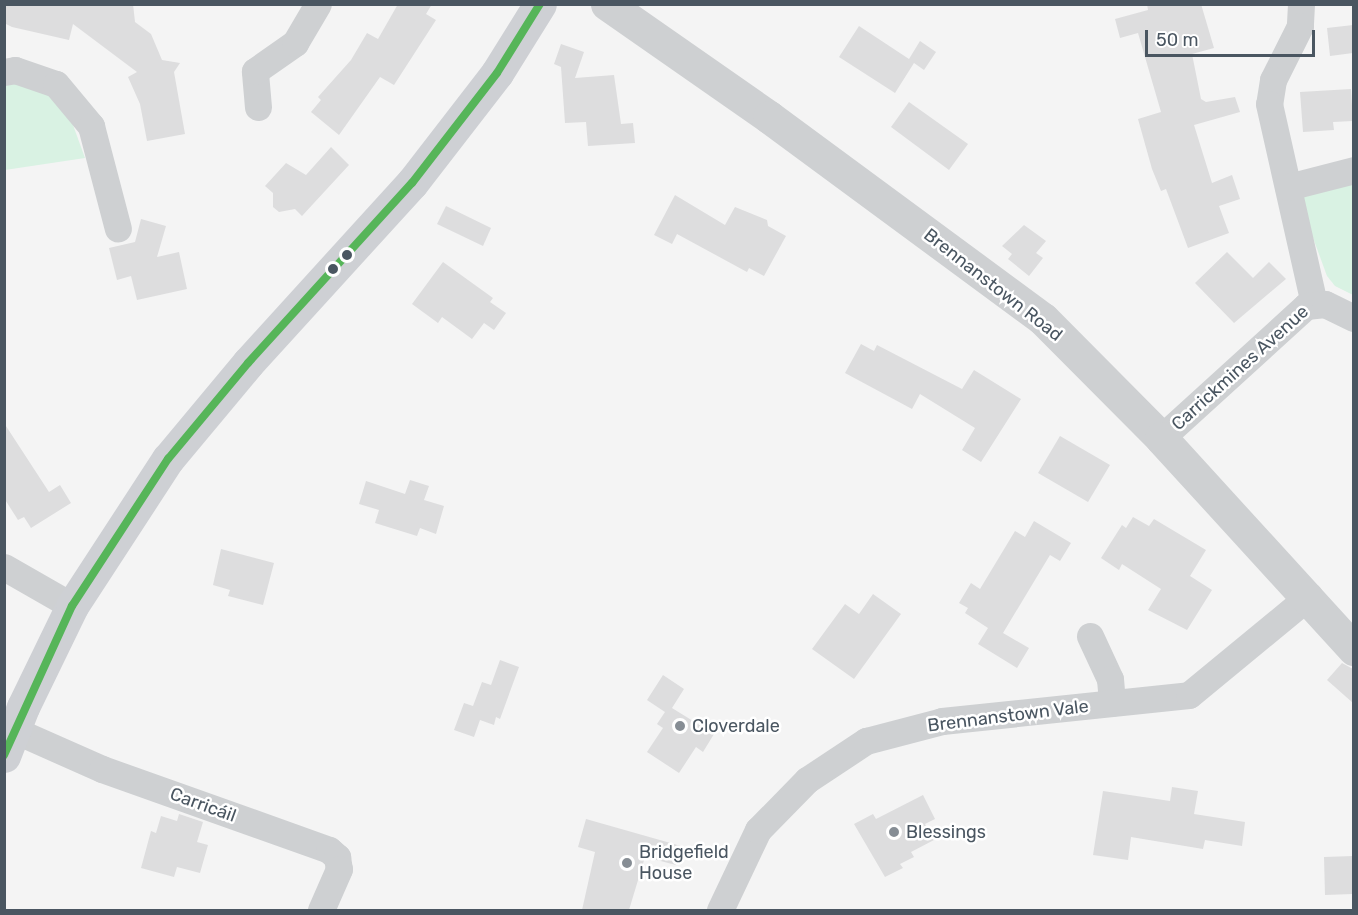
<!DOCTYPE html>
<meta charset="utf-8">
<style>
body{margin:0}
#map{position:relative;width:1358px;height:915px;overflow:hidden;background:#f4f4f4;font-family:Rubik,sans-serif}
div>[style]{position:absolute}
.green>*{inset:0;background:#d9f2e3}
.building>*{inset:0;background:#ddddde}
.minor>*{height:27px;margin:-13.5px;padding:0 13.5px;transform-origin:13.5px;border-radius:13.5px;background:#ced0d2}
.tertiary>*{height:33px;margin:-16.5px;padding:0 16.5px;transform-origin:16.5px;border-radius:16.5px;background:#ced0d2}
.secondary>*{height:33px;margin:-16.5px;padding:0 16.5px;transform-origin:16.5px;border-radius:16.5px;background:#ced0d4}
.bus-1>*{height:8px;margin:-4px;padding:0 4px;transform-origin:4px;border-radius:4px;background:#56b559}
.dots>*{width:16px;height:16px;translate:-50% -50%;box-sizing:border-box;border:3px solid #fff;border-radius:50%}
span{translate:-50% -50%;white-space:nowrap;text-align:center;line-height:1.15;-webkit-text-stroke:5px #fff;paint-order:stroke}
.street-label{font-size:18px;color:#4a5661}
.poi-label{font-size:18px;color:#4a5661}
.left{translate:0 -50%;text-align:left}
.frame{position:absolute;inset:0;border:6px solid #4a5661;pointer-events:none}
.scale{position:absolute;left:1145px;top:30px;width:170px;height:27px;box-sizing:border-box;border:3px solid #4a5661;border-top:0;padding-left:8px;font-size:18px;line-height:21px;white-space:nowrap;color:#4a5661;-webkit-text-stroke:4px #fff;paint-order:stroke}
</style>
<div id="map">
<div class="green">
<div style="clip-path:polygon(5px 79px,46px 89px,73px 125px,85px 158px,5px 170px)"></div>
<div style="clip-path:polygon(1353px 180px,1353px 295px,1335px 286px,1327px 276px,1301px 205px,1303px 194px)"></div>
</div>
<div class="building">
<div style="clip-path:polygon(4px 4px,133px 4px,135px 22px,151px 34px,162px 60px,180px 63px,174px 72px,185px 134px,147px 141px,140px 104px,128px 77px,137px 72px,73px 24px,69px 40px,12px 27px,4px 23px)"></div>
<div style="clip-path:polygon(398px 4px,432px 4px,426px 14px,436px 20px,394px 85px,380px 77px,339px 135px,311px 112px,321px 100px,318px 97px,351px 60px,367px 33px,378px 39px)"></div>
<div style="clip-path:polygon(1147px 4px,1201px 4px,1214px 48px,1192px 54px,1201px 99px,1206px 102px,1235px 97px,1240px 112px,1194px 125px,1212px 183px,1232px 175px,1240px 199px,1219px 206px,1229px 233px,1188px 248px,1166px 189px,1161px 191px,1152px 169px,1138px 119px,1161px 112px,1138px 33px,1120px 38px,1115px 19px,1148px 10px)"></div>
<div style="clip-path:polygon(1353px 25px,1353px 53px,1330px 56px,1327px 28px)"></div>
<div style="clip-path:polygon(859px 26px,909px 59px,920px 41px,936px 52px,924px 70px,914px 63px,895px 93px,839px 57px)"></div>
<div style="clip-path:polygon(561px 44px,584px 52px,575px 78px,614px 75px,621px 124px,633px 123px,635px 143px,588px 146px,586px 122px,565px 123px,561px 67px,554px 64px)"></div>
<div style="clip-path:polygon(1351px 89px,1353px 121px,1333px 122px,1334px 130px,1303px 132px,1300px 92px)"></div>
<div style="clip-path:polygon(909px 102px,968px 144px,949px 170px,891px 127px)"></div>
<div style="clip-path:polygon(331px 147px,349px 165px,302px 216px,295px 209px,279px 212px,273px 207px,273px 193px,265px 186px,286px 163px,306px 175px)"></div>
<div style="clip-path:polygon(675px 195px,725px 225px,735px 207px,767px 220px,768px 226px,786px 236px,764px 276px,749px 268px,747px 272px,677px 234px,672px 244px,654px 235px)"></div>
<div style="clip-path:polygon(446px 206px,491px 228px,483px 246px,437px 224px)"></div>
<div style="clip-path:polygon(141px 219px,166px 226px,157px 257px,179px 252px,187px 289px,137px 300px,131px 276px,117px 280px,109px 248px,135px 242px)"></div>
<div style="clip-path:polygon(1024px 225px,1046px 241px,1036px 253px,1043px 258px,1029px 276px,1008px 259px,1012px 254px,1002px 246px)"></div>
<div style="clip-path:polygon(1227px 252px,1253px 278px,1269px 262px,1286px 279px,1234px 323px,1195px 283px)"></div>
<div style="clip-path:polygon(443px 262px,493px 298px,490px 302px,506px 313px,494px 330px,484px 323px,472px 339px,442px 317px,438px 323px,412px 304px)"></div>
<div style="clip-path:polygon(861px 344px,874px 351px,877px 345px,962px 389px,974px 370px,1021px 399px,981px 462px,962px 450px,975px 428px,920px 394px,912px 409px,845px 373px)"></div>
<div style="clip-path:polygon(4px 423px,49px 492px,60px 485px,71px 503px,31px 528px,24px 517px,18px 520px,4px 498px)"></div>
<div style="clip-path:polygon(1060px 436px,1110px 465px,1088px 502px,1038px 473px)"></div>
<div style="clip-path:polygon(410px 480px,429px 486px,424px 500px,444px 506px,436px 534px,420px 528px,417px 536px,375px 523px,379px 510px,359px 504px,366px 481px,405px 494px)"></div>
<div style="clip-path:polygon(1133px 517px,1149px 526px,1154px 519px,1206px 550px,1190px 576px,1212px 590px,1187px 630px,1148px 610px,1161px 589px,1122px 564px,1119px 570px,1101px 558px,1122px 525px,1126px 528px)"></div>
<div style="clip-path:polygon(1034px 521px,1071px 543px,1060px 561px,1050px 555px,1003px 633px,1029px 648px,1017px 668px,978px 644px,988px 628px,965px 613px,968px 608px,959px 603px,971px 583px,980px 589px,1015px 531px,1025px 537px)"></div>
<div style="clip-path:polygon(221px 549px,274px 563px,263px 605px,228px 596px,230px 590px,213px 585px)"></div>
<div style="clip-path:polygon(873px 594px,901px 614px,854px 679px,812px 649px,845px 604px,859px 614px)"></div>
<div style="clip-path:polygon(500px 660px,519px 667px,500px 719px,496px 717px,494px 725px,480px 720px,474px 737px,454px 730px,464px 703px,473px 706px,482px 682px,491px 685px)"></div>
<div style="clip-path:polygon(1342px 663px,1353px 669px,1353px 703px,1327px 680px)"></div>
<div style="clip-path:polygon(663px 675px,684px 689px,672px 708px,714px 734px,703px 752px,696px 747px,679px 773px,647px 752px,663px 728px,657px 724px,665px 712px,647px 700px)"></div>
<div style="clip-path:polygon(1172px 787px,1198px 791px,1194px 814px,1245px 822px,1242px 846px,1205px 840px,1203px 849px,1131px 837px,1128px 860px,1093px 855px,1103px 791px,1170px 801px)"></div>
<div style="clip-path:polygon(923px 795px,935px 819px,925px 824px,934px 840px,911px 852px,914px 857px,900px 864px,903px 868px,885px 877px,854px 824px,873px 814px,876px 819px)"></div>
<div style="clip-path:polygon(179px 814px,203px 822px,197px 842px,208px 845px,200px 873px,177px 867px,174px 877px,141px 868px,151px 831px,156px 833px,161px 816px,177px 821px)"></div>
<div style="clip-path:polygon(586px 819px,681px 846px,676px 865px,645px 857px,629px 910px,582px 910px,595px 852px,578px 847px)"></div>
<div style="clip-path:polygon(1353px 856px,1353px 894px,1325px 895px,1324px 857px)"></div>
</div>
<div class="minor">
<div style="left:1301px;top:4px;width:22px;rotate:93deg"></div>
<div style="left:1300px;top:26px;width:60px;rotate:116.6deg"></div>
<div style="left:1273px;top:80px;width:24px;rotate:99deg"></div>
<div style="left:1269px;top:104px;width:204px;rotate:77.3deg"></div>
<div style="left:4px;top:72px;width:11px;rotate:-10deg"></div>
<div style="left:15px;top:70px;width:43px;rotate:18.9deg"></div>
<div style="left:56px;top:84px;width:55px;rotate:50.2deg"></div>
<div style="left:91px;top:126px;width:106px;rotate:75.3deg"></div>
<div style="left:258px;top:107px;width:36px;rotate:-95deg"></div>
<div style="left:255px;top:71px;width:49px;rotate:-35deg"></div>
<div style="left:295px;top:43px;width:45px;rotate:-59.5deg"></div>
<div style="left:1288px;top:187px;width:68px;rotate:-14.4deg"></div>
<div style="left:1161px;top:438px;width:196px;rotate:-42.3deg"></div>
<div style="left:1306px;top:306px;width:19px;rotate:-6deg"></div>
<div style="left:1325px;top:304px;width:32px;rotate:26deg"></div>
<div style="left:4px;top:567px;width:78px;rotate:29.8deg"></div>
<div style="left:1090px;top:636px;width:47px;rotate:65.1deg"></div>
<div style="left:1110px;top:679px;width:24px;rotate:85deg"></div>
<div style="left:14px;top:730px;width:96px;rotate:23.9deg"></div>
<div style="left:102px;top:769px;width:241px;rotate:19.6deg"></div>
<div style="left:329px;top:850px;width:11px;rotate:41deg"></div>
<div style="left:337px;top:857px;width:12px;rotate:81deg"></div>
<div style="left:339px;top:869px;width:45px;rotate:113.7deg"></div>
<div style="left:720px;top:910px;width:89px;rotate:-64.6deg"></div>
<div style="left:758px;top:830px;width:70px;rotate:-45.6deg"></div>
<div style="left:807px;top:780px;width:71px;rotate:-33.5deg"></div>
<div style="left:866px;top:741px;width:79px;rotate:-14.7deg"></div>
<div style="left:942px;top:721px;width:248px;rotate:-6deg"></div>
<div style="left:1189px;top:695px;width:156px;rotate:-39.5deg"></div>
</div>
<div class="tertiary">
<div style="left:607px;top:4px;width:198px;rotate:34.9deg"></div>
<div style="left:769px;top:117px;width:340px;rotate:36.4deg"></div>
<div style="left:1043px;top:319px;width:168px;rotate:45.2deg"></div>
<div style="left:1161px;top:438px;width:286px;rotate:47.6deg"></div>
</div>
<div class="secondary">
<div style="left:4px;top:756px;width:53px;rotate:-68.8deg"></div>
<div style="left:23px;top:707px;width:112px;rotate:-64.1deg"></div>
<div style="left:72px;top:606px;width:176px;rotate:-56.9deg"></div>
<div style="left:168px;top:459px;width:125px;rotate:-50.2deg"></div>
<div style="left:248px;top:363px;width:244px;rotate:-47.7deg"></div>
<div style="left:412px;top:183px;width:139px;rotate:-52.3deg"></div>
<div style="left:497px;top:73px;width:81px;rotate:-58.1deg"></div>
</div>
<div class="bus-1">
<div style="left:4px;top:755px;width:164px;rotate:-65.5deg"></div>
<div style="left:72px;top:606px;width:176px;rotate:-56.9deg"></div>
<div style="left:168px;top:459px;width:125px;rotate:-50.2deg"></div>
<div style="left:248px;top:363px;width:244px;rotate:-47.7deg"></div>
<div style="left:412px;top:183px;width:139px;rotate:-52.3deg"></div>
<div style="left:497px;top:73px;width:81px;rotate:-58.1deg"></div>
</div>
<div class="dots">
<div style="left:347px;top:255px;background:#4a5661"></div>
<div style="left:333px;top:269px;background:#4a5661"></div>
<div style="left:680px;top:726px;background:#868d94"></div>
<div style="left:894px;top:832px;background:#868d94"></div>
<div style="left:627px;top:863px;background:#868d94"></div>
</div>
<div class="street-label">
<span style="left:993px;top:285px;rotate:38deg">Brennanstown Road</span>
<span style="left:1240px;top:368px;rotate:-42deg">Carrickmines Avenue</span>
<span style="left:1008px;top:716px;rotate:-7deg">Brennanstown Vale</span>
<span style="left:203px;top:805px;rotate:20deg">Carricáil</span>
</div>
<div class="poi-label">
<span class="left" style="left:692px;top:726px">Cloverdale</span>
<span class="left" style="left:906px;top:832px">Blessings</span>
<span class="left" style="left:639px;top:863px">Bridgefield<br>House</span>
</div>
<div class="frame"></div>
<div class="scale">50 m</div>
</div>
